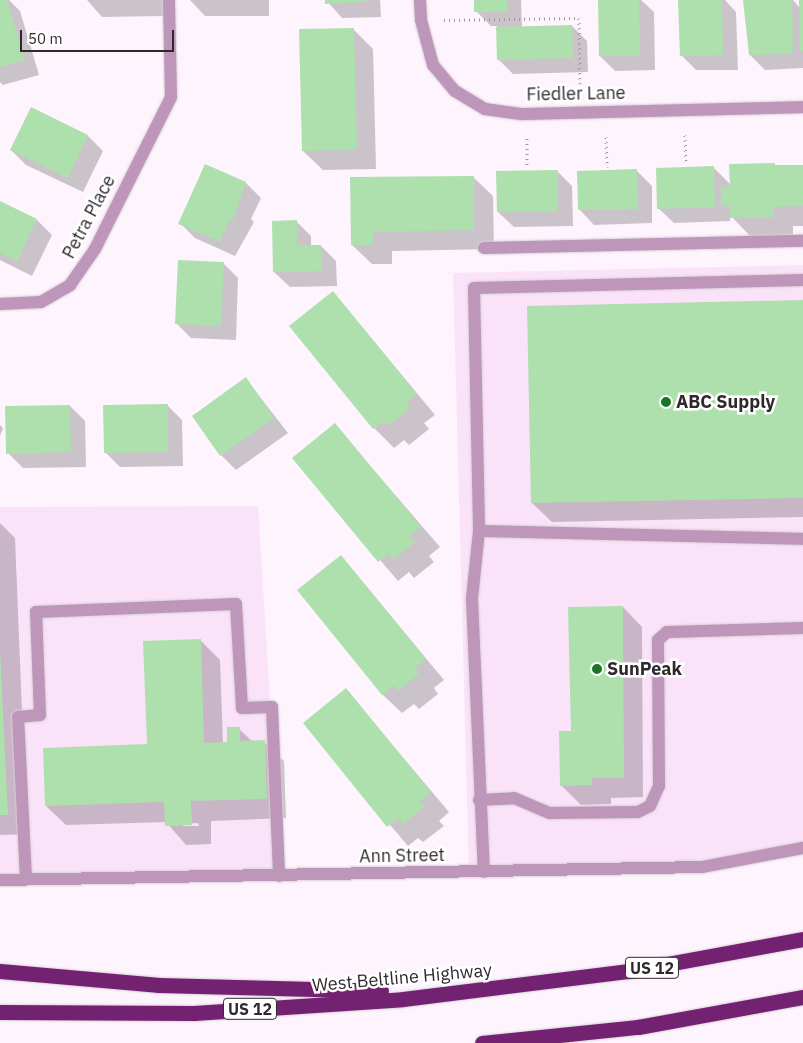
<!DOCTYPE html>
<style>
body{margin:0}
#map{position:relative;width:803px;height:1043px;overflow:hidden;background:#fef4fd;font-family:"IBM Plex Sans",sans-serif}
div>[style]{position:absolute}
.built>*{inset:0;background:#fae3f8}
.shadow>*{inset:0;background:#0003}
.building>*{inset:0;background:#ade0ad}
.path>*{height:3px;margin-top:-1.5px;transform-origin:0;background:repeating-linear-gradient(90deg,#9e969d 0 1px,transparent 0 5px)}
.roads{filter:drop-shadow(0 0 1px #d9cfd8) drop-shadow(0 0 1px #d9cfd8)}
.minor>*{height:12px;margin:-6px;padding:0 6px;transform-origin:6px;border-radius:6px;background:#bd96ba}
.highway>*{height:15px;margin:-7.5px;padding:0 7.5px;transform-origin:7.5px;border-radius:7.5px;background:#722270}
.dots>*{width:14px;height:14px;translate:-50% -50%;box-sizing:border-box;border:2px solid #fff;border-radius:50%}
span{translate:-50% -50%;white-space:nowrap;text-align:center;line-height:1.15;-webkit-text-stroke:5px #fff;paint-order:stroke}
.shield-label span{padding:1px 4px;background:#fff;border:1px solid;border-radius:4px;-webkit-text-stroke-width:0}
.shield-label{font-size:16px;color:#2f292e;font-weight:700}
.street-label{font-size:18px;color:#2f292e}
.poi-label{font-size:18px;color:#2f292e;font-weight:700}
.left{translate:0 -50%;text-align:left}
.scale{position:absolute;left:20px;top:30px;width:154px;height:22px;box-sizing:border-box;border:2px solid #2f292e;border-top:0;padding-left:6px;font-size:15px;line-height:18px;white-space:nowrap;color:#2f292e;-webkit-text-stroke:4px #fff;paint-order:stroke}
</style>
<div id="map">
<div class="built">
<div style="clip-path:polygon(803px 265px,803px 848px,754px 860px,469px 872px,453px 273px)"></div>
<div style="clip-path:polygon(258px 506px,281px 876px,0 880px,0 507px)"></div>
</div>
<div class="shadow">
<div style="clip-path:polygon(0 0,9px 0,20px 11px,39px 75px,3px 85px,0 82px)"></div>
<div style="clip-path:polygon(87px 0,165px 0,165px 16px,102px 17px)"></div>
<div style="clip-path:polygon(190px 0,269px 0,269px 16px,205px 16px)"></div>
<div style="clip-path:polygon(326px 0,380px 0,381px 17px,342px 18px)"></div>
<div style="clip-path:polygon(475px 0,521px 0,522px 28px,572px 26px,587px 41px,588px 72px,513px 74px,498px 59px,497px 26px,491px 26px,476px 11px)"></div>
<div style="clip-path:polygon(599px 0,641px 0,654px 12px,655px 70px,615px 71px,600px 56px)"></div>
<div style="clip-path:polygon(680px 0,725px 0,736px 12px,738px 70px,696px 70px,681px 55px)"></div>
<div style="clip-path:polygon(744px 0,793px 0,800px 8px,800px 0,803px 0,803px 68px,765px 70px,750px 55px)"></div>
<div style="clip-path:polygon(353px 29px,373px 49px,376px 169px,323px 170px,303px 151px)"></div>
<div style="clip-path:polygon(88px 136px,103px 151px,83px 192px,26px 165px,11px 150px)"></div>
<div style="clip-path:polygon(774px 164px,777px 167px,803px 165px,803px 226px,793px 226px,793px 236px,751px 237px,730px 215px,730px 221px,674px 223px,658px 208px,714px 168px,731px 185px)"></div>
<div style="clip-path:polygon(205px 165px,246px 183px,261px 198px,251px 219px,254px 222px,235px 256px,195px 238px,180px 223px)"></div>
<div style="clip-path:polygon(557px 171px,572px 186px,573px 226px,514px 227px,498px 212px)"></div>
<div style="clip-path:polygon(637px 171px,652px 186px,652px 223px,594px 225px,579px 209px)"></div>
<div style="clip-path:polygon(473px 177px,493px 196px,494px 249px,392px 251px,392px 264px,372px 264px,352px 245px,352px 179px)"></div>
<div style="clip-path:polygon(0 202px,37px 220px,52px 235px,32px 276px,0 260px)"></div>
<div style="clip-path:polygon(296px 221px,311px 236px,311px 246px,321px 246px,336px 261px,337px 286px,290px 287px,274px 272px)"></div>
<div style="clip-path:polygon(223px 263px,238px 278px,236px 340px,191px 338px,176px 323px)"></div>
<div style="clip-path:polygon(333px 292px,435px 415px,424px 423px,429px 429px,409px 445px,404px 440px,394px 448px,374px 428px,291px 326px)"></div>
<div style="clip-path:polygon(803px 301px,803px 517px,552px 522px,532px 503px)"></div>
<div style="clip-path:polygon(246px 379px,288px 433px,236px 470px,221px 455px)"></div>
<div style="clip-path:polygon(167px 405px,182px 420px,183px 466px,120px 467px,105px 452px)"></div>
<div style="clip-path:polygon(70px 406px,85px 421px,86px 467px,23px 468px,8px 453px)"></div>
<div style="clip-path:polygon(0 425px,3px 428px,0 436px)"></div>
<div style="clip-path:polygon(335px 425px,440px 547px,429px 556px,434px 562px,414px 578px,409px 572px,398px 581px,294px 459px)"></div>
<div style="clip-path:polygon(0 523px,15px 538px,27px 834px,0 835px)"></div>
<div style="clip-path:polygon(341px 556px,444px 680px,434px 688px,438px 694px,419px 709px,414px 704px,402px 713px,382px 694px)"></div>
<div style="clip-path:polygon(623px 607px,642px 627px,643px 797px,611px 798px,611px 804px,581px 805px,561px 785px,572px 732px)"></div>
<div style="clip-path:polygon(evenodd,200px 640px,220px 660px,223px 743px,229px 743px,239px 729px,253px 742px,264px 742px,284px 761px,286px 818px,211px 821px,211px 844px,186px 845px,166px 822px,66px 825px,46px 806px,148px 745px,200px 640px,198px 823px,199px 826px,183px 826px,183px 824px,198px 823px)"></div>
<div style="clip-path:polygon(346px 690px,449px 812px,439px 821px,444px 826px,423px 842px,418px 838px,408px 846px,304px 724px)"></div>
</div>
<div class="building">
<div style="clip-path:polygon(0 0,7px 0,25px 60px,0 67px)"></div>
<div style="clip-path:polygon(325px 0,366px 0,366px 2px,325px 4px)"></div>
<div style="clip-path:polygon(474px 0,507px 0,507px 11px,474px 12px)"></div>
<div style="clip-path:polygon(598px 0,639px 0,640px 56px,599px 56px)"></div>
<div style="clip-path:polygon(678px 0,722px 0,723px 55px,680px 56px)"></div>
<div style="clip-path:polygon(743px 0,792px 0,793px 54px,749px 55px)"></div>
<div style="clip-path:polygon(799px 0,803px 0,803px 51px,800px 51px)"></div>
<div style="clip-path:polygon(572px 25px,573px 58px,497px 60px,496px 27px)"></div>
<div style="clip-path:polygon(354px 28px,357px 150px,302px 151px,299px 29px)"></div>
<div style="clip-path:polygon(31px 107px,88px 135px,68px 178px,10px 150px)"></div>
<div style="clip-path:polygon(775px 163px,775px 165px,803px 165px,803px 206px,774px 207px,774px 217px,730px 218px,730px 205px,721px 205px,721px 187px,730px 187px,729px 164px)"></div>
<div style="clip-path:polygon(205px 164px,246px 182px,232px 222px,229px 221px,220px 242px,178px 224px)"></div>
<div style="clip-path:polygon(714px 166px,715px 207px,657px 209px,656px 168px)"></div>
<div style="clip-path:polygon(637px 169px,638px 209px,578px 210px,577px 171px)"></div>
<div style="clip-path:polygon(558px 170px,558px 211px,497px 212px,496px 171px)"></div>
<div style="clip-path:polygon(474px 176px,474px 230px,373px 232px,373px 245px,351px 245px,350px 177px)"></div>
<div style="clip-path:polygon(0 201px,37px 219px,17px 261px,0 253px)"></div>
<div style="clip-path:polygon(297px 220px,297px 245px,321px 245px,322px 271px,273px 272px,272px 221px)"></div>
<div style="clip-path:polygon(178px 260px,224px 262px,221px 326px,175px 324px)"></div>
<div style="clip-path:polygon(333px 291px,417px 394px,406px 403px,410px 408px,388px 426px,384px 421px,373px 429px,289px 326px)"></div>
<div style="clip-path:polygon(803px 300px,803px 498px,531px 503px,527px 306px)"></div>
<div style="clip-path:polygon(246px 377px,274px 418px,220px 456px,192px 416px)"></div>
<div style="clip-path:polygon(168px 404px,168px 452px,104px 453px,103px 405px)"></div>
<div style="clip-path:polygon(70px 405px,71px 452px,6px 454px,5px 406px)"></div>
<div style="clip-path:polygon(335px 423px,421px 527px,410px 536px,415px 542px,394px 559px,389px 553px,378px 562px,292px 458px)"></div>
<div style="clip-path:polygon(341px 555px,426px 659px,415px 668px,419px 674px,398px 691px,394px 685px,382px 695px,297px 590px)"></div>
<div style="clip-path:polygon(623px 606px,624px 778px,592px 778px,592px 785px,560px 786px,559px 731px,571px 731px,568px 607px)"></div>
<div style="clip-path:polygon(201px 639px,204px 743px,227px 742px,227px 727px,240px 727px,240px 741px,265px 740px,267px 799px,191px 801px,192px 825px,165px 826px,164px 802px,45px 806px,43px 748px,147px 744px,143px 641px)"></div>
<div style="clip-path:polygon(0 649px,8px 815px,0 815px)"></div>
<div style="clip-path:polygon(346px 688px,431px 792px,420px 801px,425px 806px,403px 824px,398px 818px,387px 827px,303px 723px)"></div>
</div>
<div class="path">
<div style="left:444px;top:20px;width:135px;rotate:-0.8deg"></div>
<div style="left:579px;top:18px;width:71px;rotate:89.2deg"></div>
<div style="left:685px;top:135px;width:29px;rotate:88deg"></div>
<div style="left:606px;top:137px;width:30px;rotate:88deg"></div>
<div style="left:527px;top:138px;width:30px;rotate:90deg"></div>
</div>
<div class="roads">
<div class="minor">
<div style="left:420px;top:0;width:20px;rotate:87deg"></div>
<div style="left:421px;top:20px;width:47px;rotate:75.1deg"></div>
<div style="left:433px;top:65px;width:34px;rotate:50deg"></div>
<div style="left:455px;top:91px;width:35px;rotate:31deg"></div>
<div style="left:485px;top:109px;width:36px;rotate:8deg"></div>
<div style="left:521px;top:114px;width:282px;rotate:-1.4deg"></div>
<div style="left:484px;top:248px;width:319px;rotate:-1.3deg"></div>
<div style="left:803px;top:280px;width:329px;rotate:178.6deg"></div>
<div style="left:474px;top:288px;width:243px;rotate:88.8deg"></div>
<div style="left:479px;top:531px;width:324px;rotate:1.4deg"></div>
<div style="left:0;top:304px;width:41px;rotate:-2.8deg"></div>
<div style="left:41px;top:302px;width:34px;rotate:-30deg"></div>
<div style="left:70px;top:285px;width:44px;rotate:-55.2deg"></div>
<div style="left:95px;top:249px;width:170px;rotate:-63.4deg"></div>
<div style="left:171px;top:97px;width:97px;rotate:-91.2deg"></div>
<div style="left:479px;top:531px;width:68px;rotate:95.9deg"></div>
<div style="left:472px;top:599px;width:273px;rotate:87.5deg"></div>
<div style="left:479px;top:800px;width:35px;rotate:-3deg"></div>
<div style="left:514px;top:798px;width:39px;rotate:23deg"></div>
<div style="left:550px;top:813px;width:88px;rotate:-0.7deg"></div>
<div style="left:638px;top:812px;width:13px;rotate:-27deg"></div>
<div style="left:650px;top:806px;width:22px;rotate:-66deg"></div>
<div style="left:659px;top:786px;width:146px;rotate:-90.4deg"></div>
<div style="left:658px;top:640px;width:12px;rotate:-42deg"></div>
<div style="left:667px;top:632px;width:136px;rotate:-1.7deg"></div>
<div style="left:26px;top:879px;width:162px;rotate:-92.8deg"></div>
<div style="left:18px;top:717px;width:22px;rotate:-5deg"></div>
<div style="left:40px;top:715px;width:103px;rotate:-92.2deg"></div>
<div style="left:36px;top:612px;width:200px;rotate:-2.3deg"></div>
<div style="left:236px;top:604px;width:104px;rotate:86.7deg"></div>
<div style="left:242px;top:708px;width:30px;rotate:-2deg"></div>
<div style="left:272px;top:707px;width:169px;rotate:87.6deg"></div>
<div style="left:0;top:880px;width:702px;rotate:-1.06deg"></div>
<div style="left:702px;top:867px;width:103px;rotate:-10.7deg"></div>
</div>
<div class="highway">
<div style="left:0;top:971px;width:160px;rotate:5deg"></div>
<div style="left:159px;top:985px;width:222px;rotate:1.5deg"></div>
<div style="left:0;top:1012px;width:194px;rotate:0.3deg"></div>
<div style="left:194px;top:1013px;width:209px;rotate:-3.8deg"></div>
<div style="left:403px;top:999px;width:228px;rotate:-7.1deg"></div>
<div style="left:629px;top:971px;width:177px;rotate:-10.4deg"></div>
<div style="left:482px;top:1043px;width:157px;rotate:-5.9deg"></div>
<div style="left:638px;top:1027px;width:168px;rotate:-10.3deg"></div>
</div>
</div>
<div class="dots">
<div style="left:666px;top:402px;background:#197726"></div>
<div style="left:597px;top:669px;background:#197726"></div>
</div>
<div class="shield-label">
<span style="left:652px;top:968px">US 12</span>
<span style="left:250px;top:1009px">US 12</span>
</div>
<div class="street-label">
<span style="left:576px;top:94px;rotate:-1deg">Fiedler Lane</span>
<span style="left:89px;top:217px;rotate:-62deg">Petra Place</span>
<span style="left:402px;top:856px;rotate:-1deg">Ann Street</span>
<span style="left:402px;top:978px;rotate:-5deg">West Beltline Highway</span>
</div>
<div class="poi-label">
<span class="left" style="left:676px;top:402px">ABC Supply</span>
<span class="left" style="left:607px;top:669px">SunPeak</span>
</div>
<div class="scale">50 m</div>
</div>
